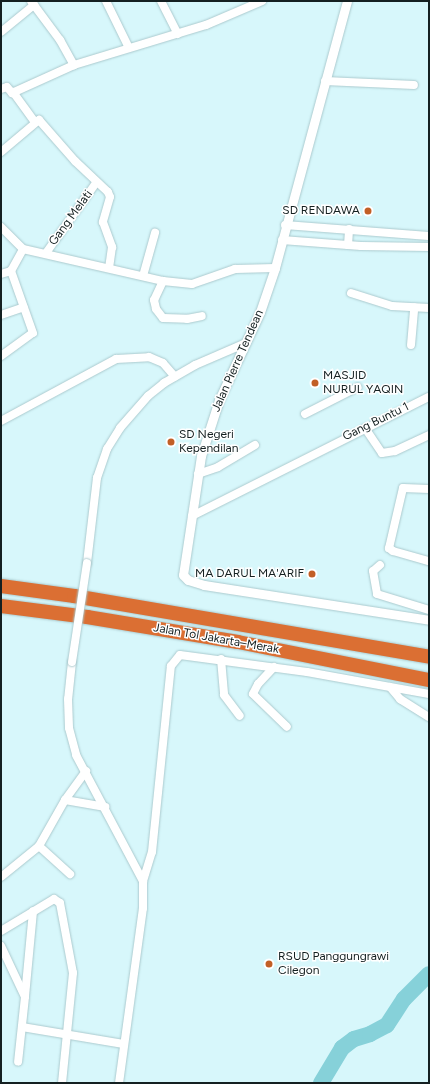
<!DOCTYPE html>
<meta charset="utf-8">
<style>
body{margin:0}
#map{position:relative;width:430px;height:1084px;overflow:hidden;background:#d7f7fb;font-family:Figtree,sans-serif}
div>[style]{position:absolute}
.river>*{height:16px;margin:-8px;padding:0 8px;transform-origin:8px;border-radius:8px;background:#86d1d9}
.roads{filter:drop-shadow(0 0 1px #abcace) drop-shadow(0 0 1px #abcace)}
.minor>*{height:8px;margin:-4px;padding:0 4px;transform-origin:4px;border-radius:4px;background:#fff}
.tertiary>*{height:9px;margin:-4.5px;padding:0 4.5px;transform-origin:4.5px;border-radius:4.5px;background:#fff}
.motorway>*{height:14px;margin:-7px;padding:0 7px;transform-origin:7px;border-radius:7px;background:#db6f33}
.bridges{filter:drop-shadow(0 0 1px #abcace) drop-shadow(0 0 1px #abcace)}
.minor-bridge>*{height:8px;margin:-4px;padding:0 4px;transform-origin:4px;border-radius:4px;background:#fff}
.dots>*{width:11px;height:11px;translate:-50% -50%;box-sizing:border-box;border:2px solid #fff;border-radius:50%}
span{translate:-50% -50%;white-space:nowrap;text-align:center;line-height:1.15;-webkit-text-stroke:3px #fff;paint-order:stroke}
.poi-label{font-size:12px;color:#142021}
.right{translate:-100% -50%;text-align:right}
.left{translate:0 -50%;text-align:left}
.street-label{font-size:12px;color:#142021}
.frame{position:absolute;inset:0;border:2px solid #142021;pointer-events:none}
</style>
<div id="map">
<div class="river">
<div style="left:321px;top:1083px;width:41px;rotate:-59deg"></div>
<div style="left:342px;top:1048px;width:15px;rotate:-37deg"></div>
<div style="left:354px;top:1039px;width:17px;rotate:-17deg"></div>
<div style="left:370px;top:1034px;width:19px;rotate:-28deg"></div>
<div style="left:387px;top:1025px;width:31px;rotate:-57deg"></div>
<div style="left:404px;top:999px;width:35px;rotate:-45deg"></div>
</div>
<div class="roads">
<div class="minor">
<div style="left:31px;top:1px;width:49px;rotate:53.4deg"></div>
<div style="left:60px;top:40px;width:29px;rotate:61deg"></div>
<div style="left:106px;top:1px;width:52px;rotate:63.9deg"></div>
<div style="left:161px;top:1px;width:37px;rotate:63deg"></div>
<div style="left:1px;top:32px;width:43px;rotate:-39.3deg"></div>
<div style="left:325px;top:81px;width:89px;rotate:2.6deg"></div>
<div style="left:1px;top:89px;width:6px;rotate:-18deg"></div>
<div style="left:7px;top:87px;width:8px;rotate:50deg"></div>
<div style="left:12px;top:93px;width:68px;rotate:-24.3deg"></div>
<div style="left:74px;top:65px;width:138px;rotate:-16.9deg"></div>
<div style="left:206px;top:25px;width:61px;rotate:-23.2deg"></div>
<div style="left:13px;top:92px;width:37px;rotate:54deg"></div>
<div style="left:1px;top:152px;width:50px;rotate:-40.1deg"></div>
<div style="left:39px;top:120px;width:55px;rotate:48.7deg"></div>
<div style="left:75px;top:161px;width:45px;rotate:43.2deg"></div>
<div style="left:108px;top:192px;width:5px;rotate:68deg"></div>
<div style="left:110px;top:197px;width:26px;rotate:106deg"></div>
<div style="left:103px;top:222px;width:27px;rotate:70deg"></div>
<div style="left:112px;top:247px;width:21px;rotate:98deg"></div>
<div style="left:285px;top:225px;width:144px;rotate:4.4deg"></div>
<div style="left:1px;top:227px;width:31px;rotate:45deg"></div>
<div style="left:23px;top:249px;width:144px;rotate:12.9deg"></div>
<div style="left:163px;top:281px;width:29px;rotate:6deg"></div>
<div style="left:192px;top:284px;width:46px;rotate:-19.2deg"></div>
<div style="left:235px;top:269px;width:40px;rotate:-1.4deg"></div>
<div style="left:282px;top:240px;width:79px;rotate:4.3deg"></div>
<div style="left:361px;top:246px;width:68px;rotate:0.8deg"></div>
<div style="left:348px;top:245px;width:16px;rotate:-86deg"></div>
<div style="left:46px;top:253px;width:86px;rotate:-54.5deg"></div>
<div style="left:1px;top:274px;width:10px;rotate:-17deg"></div>
<div style="left:143px;top:276px;width:45px;rotate:-74.4deg"></div>
<div style="left:163px;top:281px;width:21px;rotate:115deg"></div>
<div style="left:154px;top:300px;width:9px;rotate:77deg"></div>
<div style="left:156px;top:309px;width:11px;rotate:52deg"></div>
<div style="left:163px;top:318px;width:24px;rotate:2deg"></div>
<div style="left:187px;top:319px;width:15px;rotate:-11deg"></div>
<div style="left:351px;top:293px;width:43px;rotate:17.6deg"></div>
<div style="left:392px;top:306px;width:37px;rotate:3deg"></div>
<div style="left:1px;top:315px;width:24px;rotate:-19deg"></div>
<div style="left:411px;top:345px;width:38px;rotate:-85deg"></div>
<div style="left:1px;top:356px;width:39px;rotate:-36deg"></div>
<div style="left:33px;top:333px;width:66px;rotate:-109.5deg"></div>
<div style="left:11px;top:271px;width:25px;rotate:-61deg"></div>
<div style="left:305px;top:414px;width:59px;rotate:-27deg"></div>
<div style="left:1px;top:421px;width:131px;rotate:-28.3deg"></div>
<div style="left:116px;top:359px;width:33px;rotate:-3deg"></div>
<div style="left:149px;top:357px;width:15px;rotate:23deg"></div>
<div style="left:163px;top:363px;width:18px;rotate:49deg"></div>
<div style="left:365px;top:428px;width:30px;rotate:56deg"></div>
<div style="left:382px;top:453px;width:13px;rotate:-9deg"></div>
<div style="left:395px;top:451px;width:38px;rotate:-25deg"></div>
<div style="left:198px;top:474px;width:21px;rotate:-19deg"></div>
<div style="left:218px;top:467px;width:43px;rotate:-30.7deg"></div>
<div style="left:429px;top:489px;width:26px;rotate:-178deg"></div>
<div style="left:403px;top:488px;width:62px;rotate:103.1deg"></div>
<div style="left:389px;top:548px;width:5px;rotate:37deg"></div>
<div style="left:393px;top:551px;width:37px;rotate:16deg"></div>
<div style="left:192px;top:516px;width:265px;rotate:-26.7deg"></div>
<div style="left:87px;top:563px;width:86px;rotate:-83.3deg"></div>
<div style="left:97px;top:478px;width:31px;rotate:-71deg"></div>
<div style="left:107px;top:449px;width:25px;rotate:-58deg"></div>
<div style="left:120px;top:428px;width:43px;rotate:-48.8deg"></div>
<div style="left:148px;top:396px;width:21px;rotate:-39deg"></div>
<div style="left:164px;top:383px;width:36px;rotate:-30deg"></div>
<div style="left:195px;top:365px;width:56px;rotate:-23.3deg"></div>
<div style="left:380px;top:565px;width:9px;rotate:139deg"></div>
<div style="left:373px;top:571px;width:23px;rotate:80deg"></div>
<div style="left:377px;top:594px;width:54px;rotate:17.1deg"></div>
<div style="left:221px;top:659px;width:36px;rotate:85deg"></div>
<div style="left:224px;top:695px;width:26px;rotate:53deg"></div>
<div style="left:72px;top:662px;width:37px;rotate:96deg"></div>
<div style="left:68px;top:699px;width:29px;rotate:88deg"></div>
<div style="left:69px;top:728px;width:28px;rotate:75deg"></div>
<div style="left:76px;top:755px;width:143px;rotate:62deg"></div>
<div style="left:143px;top:881px;width:27px;rotate:90deg"></div>
<div style="left:143px;top:908px;width:177px;rotate:97.8deg"></div>
<div style="left:274px;top:667px;width:23px;rotate:133deg"></div>
<div style="left:258px;top:684px;width:11px;rotate:117deg"></div>
<div style="left:253px;top:694px;width:47px;rotate:44.1deg"></div>
<div style="left:390px;top:687px;width:16px;rotate:50deg"></div>
<div style="left:400px;top:699px;width:34px;rotate:32deg"></div>
<div style="left:65px;top:800px;width:41px;rotate:9.9deg"></div>
<div style="left:39px;top:846px;width:42px;rotate:42.1deg"></div>
<div style="left:1px;top:877px;width:49px;rotate:-39.2deg"></div>
<div style="left:39px;top:846px;width:53px;rotate:-60.5deg"></div>
<div style="left:65px;top:800px;width:36px;rotate:-54deg"></div>
<div style="left:143px;top:881px;width:30px;rotate:-73deg"></div>
<div style="left:152px;top:852px;width:187px;rotate:-84.2deg"></div>
<div style="left:171px;top:666px;width:14px;rotate:-51deg"></div>
<div style="left:180px;top:655px;width:128px;rotate:7.6deg"></div>
<div style="left:307px;top:672px;width:124px;rotate:10.2deg"></div>
<div style="left:1px;top:931px;width:62px;rotate:-31.1deg"></div>
<div style="left:54px;top:899px;width:7px;rotate:34deg"></div>
<div style="left:60px;top:903px;width:71px;rotate:79.5deg"></div>
<div style="left:73px;top:973px;width:111px;rotate:95.7deg"></div>
<div style="left:1px;top:946px;width:56px;rotate:64.8deg"></div>
<div style="left:25px;top:997px;width:65px;rotate:96.1deg"></div>
<div style="left:25px;top:996px;width:85px;rotate:-84.6deg"></div>
<div style="left:22px;top:1027px;width:103px;rotate:9.5deg"></div>
</div>
<div class="tertiary">
<div style="left:347px;top:1px;width:277px;rotate:105.1deg"></div>
<div style="left:275px;top:268px;width:46px;rotate:108.8deg"></div>
<div style="left:260px;top:312px;width:97px;rotate:115deg"></div>
<div style="left:219px;top:400px;width:59px;rotate:107.8deg"></div>
<div style="left:201px;top:456px;width:120px;rotate:98.6deg"></div>
<div style="left:183px;top:575px;width:7px;rotate:45deg"></div>
<div style="left:188px;top:580px;width:17px;rotate:17deg"></div>
<div style="left:204px;top:585px;width:228px;rotate:8.8deg"></div>
</div>
<div class="motorway">
<div style="left:1px;top:586px;width:74px;rotate:7.8deg"></div>
<div style="left:74px;top:596px;width:360px;rotate:9.7deg"></div>
<div style="left:1px;top:606px;width:87px;rotate:7.3deg"></div>
<div style="left:87px;top:617px;width:153px;rotate:9.4deg"></div>
<div style="left:238px;top:642px;width:195px;rotate:11.3deg"></div>
</div>
</div>
<div class="bridges">
<div class="minor-bridge">
<div style="left:72px;top:662px;width:100px;rotate:-81.4deg"></div>
</div>
</div>
<div class="dots">
<div style="left:368px;top:211px;background:#c25f26"></div>
<div style="left:315px;top:383px;background:#c25f26"></div>
<div style="left:171px;top:442px;background:#c25f26"></div>
<div style="left:312px;top:574px;background:#c25f26"></div>
<div style="left:269px;top:964px;background:#c25f26"></div>
</div>
<div class="poi-label">
<span class="right" style="left:360px;top:211px">SD RENDAWA</span>
<span class="left" style="left:323px;top:383px">MASJID<br>NURUL YAQIN</span>
<span class="left" style="left:179px;top:442px">SD Negeri<br>Kependilan</span>
<span class="right" style="left:304px;top:574px">MA DARUL MA'ARIF</span>
<span class="left" style="left:278px;top:964px">RSUD Panggungrawi<br>Cilegon</span>
</div>
<div class="street-label">
<span style="left:71px;top:218px;rotate:-54deg">Gang Melati</span>
<span style="left:238px;top:361px;rotate:-66deg">Jalan Pierre Tendean</span>
<span style="left:376px;top:422px;rotate:-26deg">Gang Buntu 1</span>
<span style="left:216px;top:639px;rotate:10deg">Jalan Tol Jakarta–Merak</span>
</div>
<div class="frame"></div>
</div>
